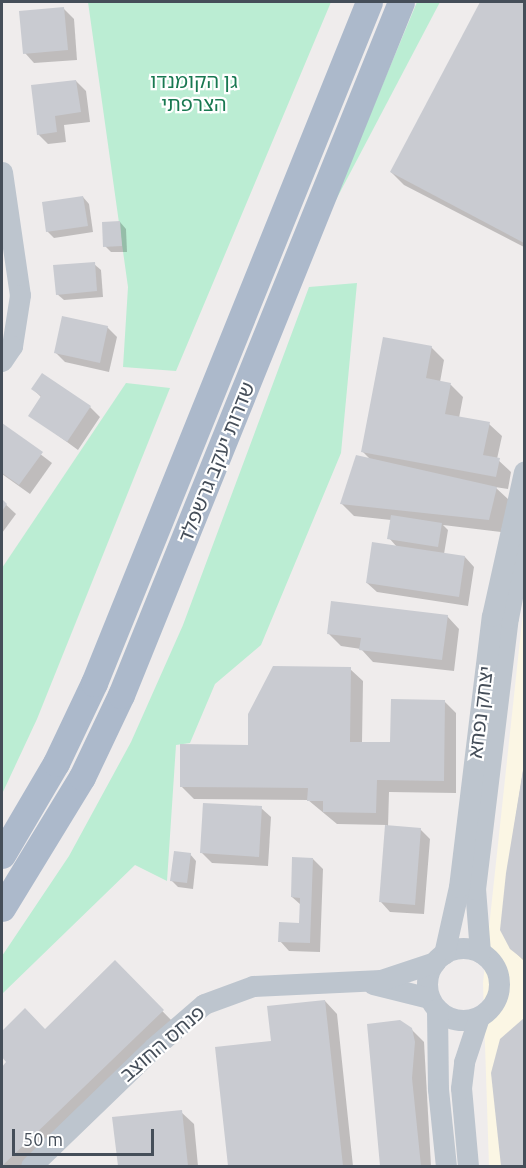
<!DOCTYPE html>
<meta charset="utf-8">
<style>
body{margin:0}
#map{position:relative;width:526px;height:1168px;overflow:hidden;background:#efecec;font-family:Ubuntu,"Noto Sans Hebrew",sans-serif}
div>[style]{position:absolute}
.commercial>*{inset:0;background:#fbf6e4}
.green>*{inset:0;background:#bbedd3}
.shadow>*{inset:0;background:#0003}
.building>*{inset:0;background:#c9cbd1}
.minor>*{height:21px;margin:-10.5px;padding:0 10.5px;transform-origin:10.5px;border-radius:10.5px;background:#bdc5ce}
.minor>.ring{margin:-10.5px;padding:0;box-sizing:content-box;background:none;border:21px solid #bdc5ce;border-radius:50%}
.major>*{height:27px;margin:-13.5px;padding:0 13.5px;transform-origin:13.5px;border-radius:13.5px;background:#acb9cb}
span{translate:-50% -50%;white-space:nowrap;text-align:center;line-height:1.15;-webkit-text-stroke:4.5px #fff;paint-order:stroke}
.park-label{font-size:20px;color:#197851}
.street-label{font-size:20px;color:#454e59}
.frame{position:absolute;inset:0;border:3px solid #454e59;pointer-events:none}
.scale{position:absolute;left:12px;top:1129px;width:142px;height:27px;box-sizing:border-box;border:3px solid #454e59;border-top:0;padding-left:8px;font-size:18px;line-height:21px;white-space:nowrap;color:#454e59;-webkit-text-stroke:4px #fff;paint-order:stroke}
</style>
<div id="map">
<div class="commercial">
<div style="clip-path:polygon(524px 603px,524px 1166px,489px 1166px,483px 983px)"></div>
</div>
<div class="green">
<div style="clip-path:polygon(88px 2px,331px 2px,176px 371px,123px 367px,128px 287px)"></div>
<div style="clip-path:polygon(417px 2px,440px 2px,328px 215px)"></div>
<div style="clip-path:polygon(357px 283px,341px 453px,261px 645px,215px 684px,190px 743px,176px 745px,167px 881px,135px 865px,2px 994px,2px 956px,69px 856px,131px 742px,183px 625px,309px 287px)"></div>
<div style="clip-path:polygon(126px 383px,170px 388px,37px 719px,2px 794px,2px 568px)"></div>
</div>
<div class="shadow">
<div style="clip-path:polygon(481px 2px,524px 2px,524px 247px,404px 185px,391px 172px)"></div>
<div style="clip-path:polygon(64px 9px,74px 19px,77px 60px,34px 63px,25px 53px)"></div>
<div style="clip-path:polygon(76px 81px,86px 91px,90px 122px,64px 125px,66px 142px,48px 144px,38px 134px)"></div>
<div style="clip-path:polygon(83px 197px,89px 204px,93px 232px,54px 238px,47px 231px)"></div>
<div style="clip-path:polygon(120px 222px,126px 229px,127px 252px,111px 252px,105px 246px)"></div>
<div style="clip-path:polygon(94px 264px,101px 270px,103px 297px,64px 300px,57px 294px)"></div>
<div style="clip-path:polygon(107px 327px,117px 337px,109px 372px,65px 362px,55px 352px)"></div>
<div style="clip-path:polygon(431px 347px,444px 360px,440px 382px,451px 385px,463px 397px,459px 418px,489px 424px,502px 436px,497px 459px,511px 472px,508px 489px,495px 487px,509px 500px,501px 532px,443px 525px,448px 530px,444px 554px,465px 557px,474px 567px,468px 606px,377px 592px,367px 583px,397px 547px,389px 538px,391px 520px,354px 516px,342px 504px,371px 460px,362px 451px)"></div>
<div style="clip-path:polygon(33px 389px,90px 407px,100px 417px,78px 450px,30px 415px,42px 398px)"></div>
<div style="clip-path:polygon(2px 425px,52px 463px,30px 494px,2px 474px)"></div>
<div style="clip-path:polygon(2px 501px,16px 514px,2px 533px)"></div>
<div style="clip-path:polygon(447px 616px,459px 629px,454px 671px,373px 662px,361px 649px,341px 646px,329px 634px)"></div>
<div style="clip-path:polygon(350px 669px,363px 681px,362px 743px,392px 744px,444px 701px,456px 713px,456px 793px,389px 792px,388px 827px,420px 829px,430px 839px,424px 914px,390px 912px,381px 902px,387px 825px,337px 824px,308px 800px,194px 799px,181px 786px,249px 746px)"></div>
<div style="clip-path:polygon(524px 765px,524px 961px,511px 948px,507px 873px)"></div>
<div style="clip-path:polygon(261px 808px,271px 817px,268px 866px,212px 863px,202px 853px)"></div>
<div style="clip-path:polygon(190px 854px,196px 861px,193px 889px,178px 887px,171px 880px)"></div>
<div style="clip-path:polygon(313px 859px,323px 869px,320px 952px,289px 951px,280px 941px,300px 924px,301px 905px,292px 897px)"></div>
<div style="clip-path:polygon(115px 963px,175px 1024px,29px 1166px,2px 1166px,2px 1069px,9px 1062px,2px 1055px,2px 1033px,25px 1010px,45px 1031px)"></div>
<div style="clip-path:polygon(325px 1001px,337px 1014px,353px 1166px,229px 1166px,217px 1049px,273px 1043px)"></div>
<div style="clip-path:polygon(524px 1021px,524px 1166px,502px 1166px,493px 1074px)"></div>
<div style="clip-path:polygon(368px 1025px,411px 1029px,424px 1042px,431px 1166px,382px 1166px)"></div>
<div style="clip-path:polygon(181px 1112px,194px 1124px,198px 1166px,119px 1166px,114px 1119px)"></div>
</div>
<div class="building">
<div style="clip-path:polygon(480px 2px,524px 2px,524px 243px,390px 172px)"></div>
<div style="clip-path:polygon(64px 7px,68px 50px,23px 54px,19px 11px)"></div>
<div style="clip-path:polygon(76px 80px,81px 112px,55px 116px,57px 132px,37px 135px,31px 85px)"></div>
<div style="clip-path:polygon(83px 196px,88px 226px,46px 232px,42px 202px)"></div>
<div style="clip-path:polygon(120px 221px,122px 246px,103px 247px,102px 222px)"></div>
<div style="clip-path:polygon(95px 262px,97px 291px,56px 295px,53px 265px)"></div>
<div style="clip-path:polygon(62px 316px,108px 326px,100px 363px,54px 353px)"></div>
<div style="clip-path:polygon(383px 337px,432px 346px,426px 378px,451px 383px,445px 414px,490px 422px,483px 455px,500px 458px,496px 477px,361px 452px)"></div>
<div style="clip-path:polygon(42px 373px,91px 406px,67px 442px,28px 416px,41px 396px,31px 389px)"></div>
<div style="clip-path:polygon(2px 423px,43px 452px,19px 485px,2px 473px)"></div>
<div style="clip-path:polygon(356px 455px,497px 487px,489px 520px,340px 504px)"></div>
<div style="clip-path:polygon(2px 499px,7px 504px,2px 511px)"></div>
<div style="clip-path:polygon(391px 515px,442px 523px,438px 547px,387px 539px)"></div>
<div style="clip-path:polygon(372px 542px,465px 556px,459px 597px,366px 583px)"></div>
<div style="clip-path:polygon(331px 601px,448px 615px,442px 660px,359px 650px,361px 638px,327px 634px)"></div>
<div style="clip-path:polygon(273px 666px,351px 667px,350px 742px,390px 742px,391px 699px,445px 700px,444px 781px,377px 780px,376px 813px,323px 812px,323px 801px,307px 801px,308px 788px,180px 787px,180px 744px,248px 745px,248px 714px)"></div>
<div style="clip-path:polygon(524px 764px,524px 960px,510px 949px,500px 930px,506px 873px)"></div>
<div style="clip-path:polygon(203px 803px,262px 806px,259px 857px,200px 853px)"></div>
<div style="clip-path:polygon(385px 825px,421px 828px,415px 905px,379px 902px)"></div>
<div style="clip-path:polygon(174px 851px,191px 853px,187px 883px,170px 881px)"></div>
<div style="clip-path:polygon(292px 857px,313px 858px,310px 943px,278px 942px,279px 922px,299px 923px,300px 898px,291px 897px)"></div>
<div style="clip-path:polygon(115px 960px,164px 1010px,2px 1166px,2px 1067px,6px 1062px,2px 1057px,2px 1031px,25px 1008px,45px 1029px)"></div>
<div style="clip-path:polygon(325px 1000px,343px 1166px,228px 1166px,215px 1047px,271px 1041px,267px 1006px)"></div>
<div style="clip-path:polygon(524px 1018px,524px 1166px,501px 1166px,491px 1073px,500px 1039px)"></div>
<div style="clip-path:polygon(400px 1020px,412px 1028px,415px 1042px,412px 1078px,421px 1166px,380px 1166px,367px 1024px)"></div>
<div style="clip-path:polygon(182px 1110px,188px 1166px,118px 1166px,112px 1117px)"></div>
</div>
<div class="minor">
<div style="left:2px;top:172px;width:124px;rotate:81.7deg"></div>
<div style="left:20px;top:295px;width:52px;rotate:98.9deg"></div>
<div style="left:12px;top:346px;width:18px;rotate:124deg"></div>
<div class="ring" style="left:427px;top:948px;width:51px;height:51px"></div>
<div style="left:480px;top:952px;width:63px;rotate:-94.5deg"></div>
<div style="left:475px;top:889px;width:273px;rotate:-83.1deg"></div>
<div style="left:508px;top:618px;width:85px;rotate:-79.1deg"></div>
<div style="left:444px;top:954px;width:69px;rotate:-77.4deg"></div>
<div style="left:459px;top:887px;width:273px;rotate:-83.1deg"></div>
<div style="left:492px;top:616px;width:148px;rotate:-77.5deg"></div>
<div style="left:373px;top:984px;width:58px;rotate:14deg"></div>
<div style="left:437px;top:1009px;width:80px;rotate:89.3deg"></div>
<div style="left:438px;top:1089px;width:77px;rotate:84.1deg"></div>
<div style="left:31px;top:1166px;width:170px;rotate:-44deg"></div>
<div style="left:153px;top:1048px;width:67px;rotate:-40.8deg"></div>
<div style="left:204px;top:1004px;width:52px;rotate:-20.2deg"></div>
<div style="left:253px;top:986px;width:128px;rotate:-2.7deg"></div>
<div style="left:381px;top:980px;width:57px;rotate:-18.4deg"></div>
<div style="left:468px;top:1166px;width:78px;rotate:-95.1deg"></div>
<div style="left:461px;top:1088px;width:26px;rotate:-83deg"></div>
<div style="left:464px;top:1062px;width:47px;rotate:-71.6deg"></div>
</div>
<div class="major">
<div style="left:2px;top:855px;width:107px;rotate:-59.6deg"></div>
<div style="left:56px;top:763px;width:89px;rotate:-64.6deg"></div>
<div style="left:94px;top:683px;width:734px;rotate:-68.01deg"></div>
<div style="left:2px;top:908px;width:153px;rotate:-58.6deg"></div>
<div style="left:82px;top:777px;width:91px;rotate:-64.6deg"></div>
<div style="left:121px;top:695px;width:747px;rotate:-68deg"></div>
</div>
<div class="park-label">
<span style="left:194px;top:92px">גן הקומנדו<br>הצרפתי</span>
</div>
<div class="street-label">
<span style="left:216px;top:462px;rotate:-68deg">שדרות יעקב גרשפלד</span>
<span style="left:480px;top:712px;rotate:-83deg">יצחק נפחא</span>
<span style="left:162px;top:1043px;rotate:-41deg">פנחס החוצב</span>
</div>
<div class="frame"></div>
<div class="scale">50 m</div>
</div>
